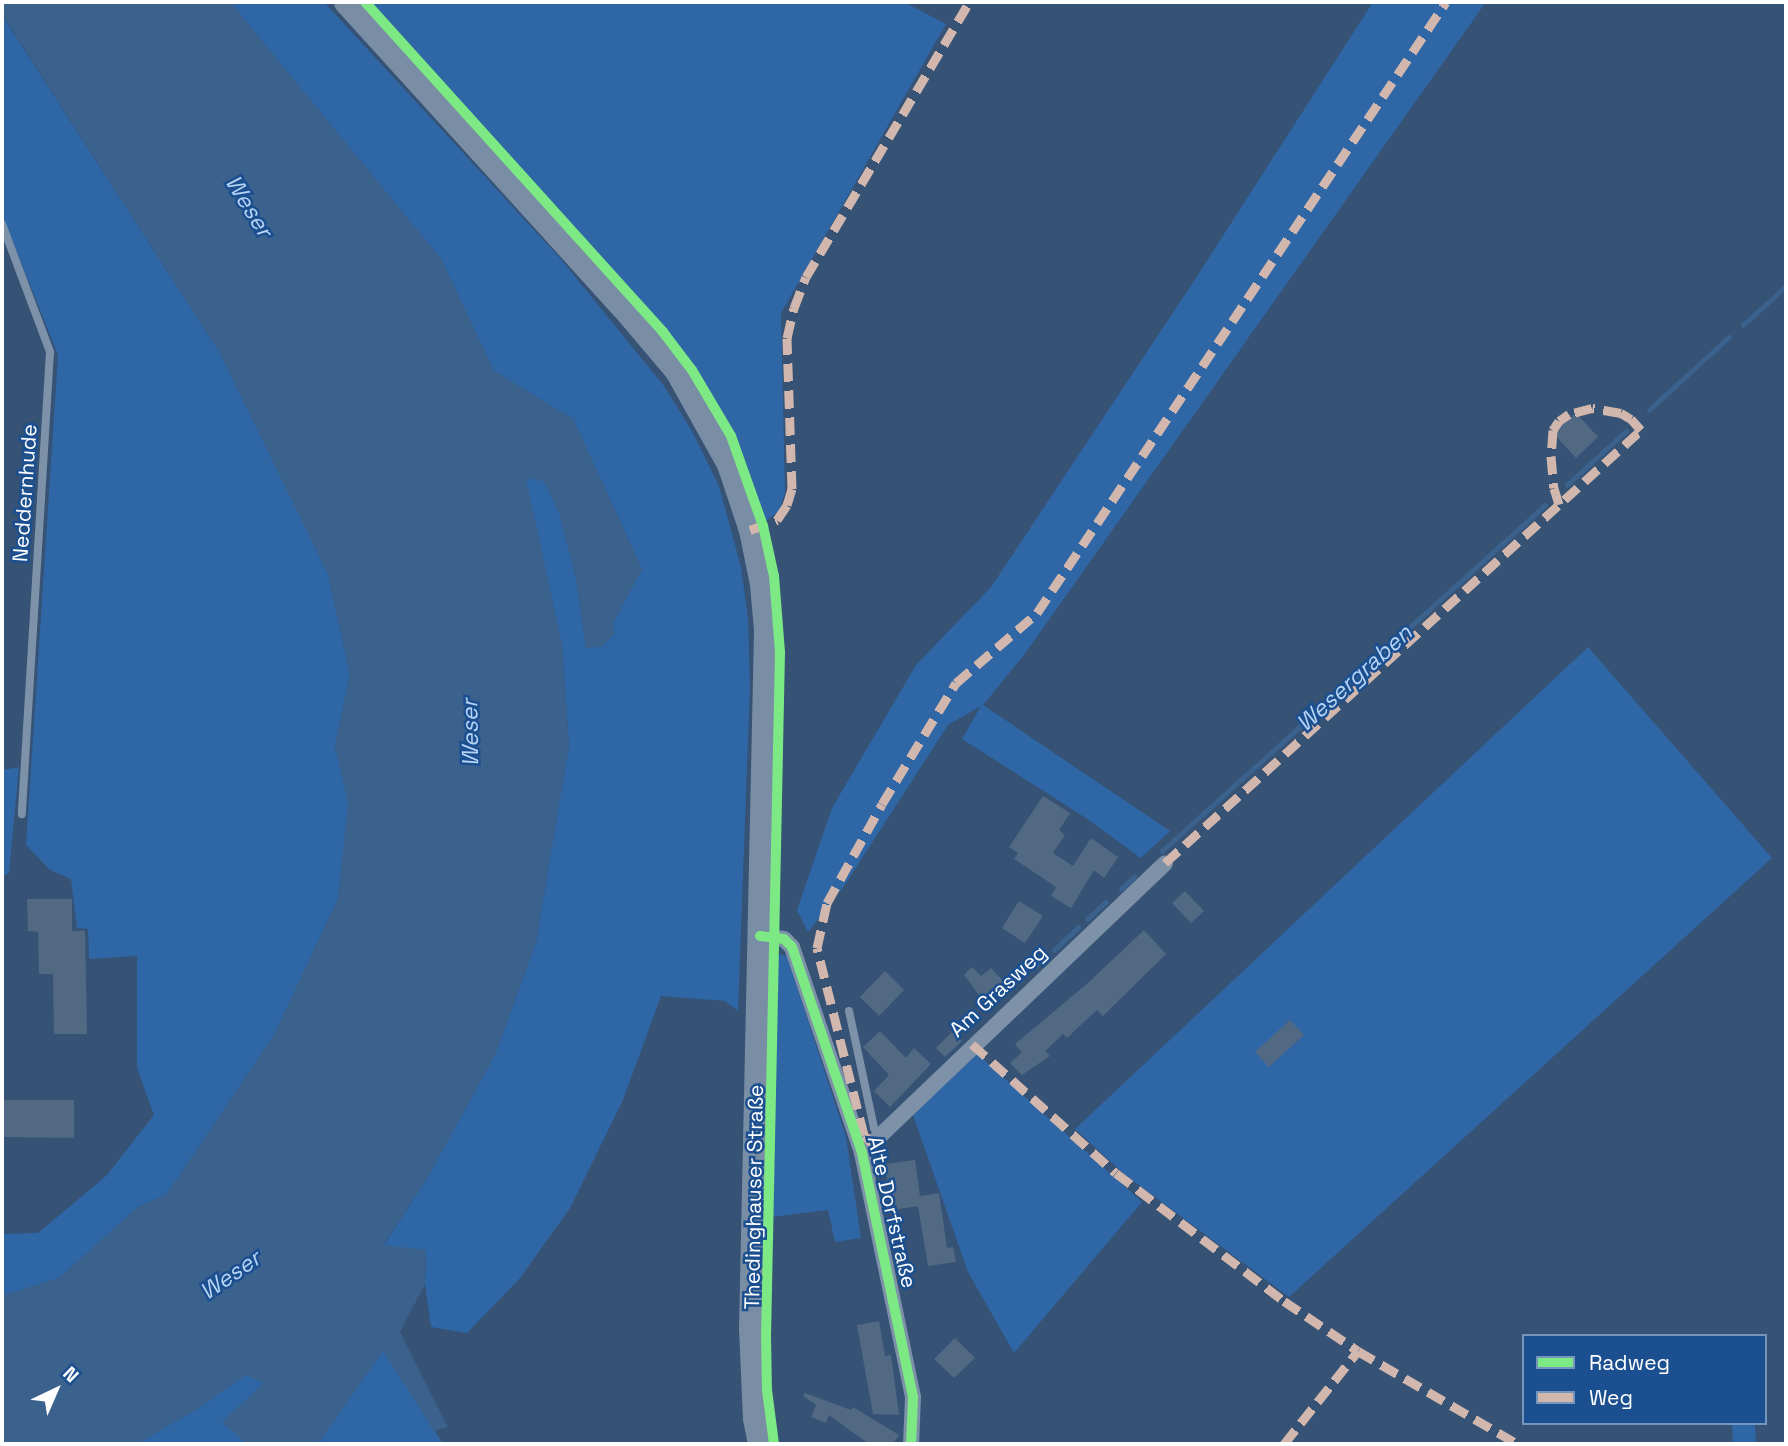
<!DOCTYPE html>
<meta charset="utf-8">
<style>
body{margin:0}
#map{position:relative;width:1788px;height:1446px;overflow:hidden;background:#365274;font-family:"Space Grotesk",sans-serif}
div>[style]{position:absolute}
.green>*{inset:0;background:#2f66a5}
.water>*{inset:0;background:#3b618d}
.stream>*{height:4.5px;margin:-2.25px;padding:0 2.25px;transform-origin:2.25px;border-radius:2.25px;background:#3b618d}
.building>*{inset:0;background:#526984}
.service>*{height:8px;margin:-4px;padding:0 4px;transform-origin:4px;border-radius:4px;background:#7d92a8}
.minor>*{height:16px;margin:-8px;padding:0 8px;transform-origin:8px;border-radius:8px;background:#7d92a8}
.secondary>*{height:23px;margin:-11.5px;padding:0 11.5px;transform-origin:11.5px;border-radius:11.5px;background:#798da4}
.quiet>*{height:9px;margin-top:-4.5px;transform-origin:0;background:repeating-linear-gradient(90deg,#d1b7ad 0 18px,transparent 0 27px)}
.cycleway>*{height:10px;margin:-5px;padding:0 5px;transform-origin:5px;border-radius:5px;background:#7ce984}
span{translate:-50% -50%;white-space:nowrap;text-align:center;line-height:1.15;-webkit-text-stroke:5px #1b4f8f;paint-order:stroke}
.street-label{font-size:21px;color:#fff}
.water-label{font-size:23px;color:#b5d3f5;font-style:italic}
.frame{position:absolute;inset:0;border:4px solid #fff;pointer-events:none}
.legend{position:absolute;left:1522px;top:1334px;width:245px;height:91px;box-sizing:border-box;background:#1b4f8f;border:2px solid #7695bc;margin:0;padding:9px 12px;list-style:none;font-size:21px;color:#fff}
.legend li{display:flex;align-items:center;gap:14px;height:35px}
.legend b{width:35px;border:2px solid #7695bc}
.north{position:absolute;left:21px;top:1355px;width:70px;height:70px;-webkit-text-stroke:5px #1b4f8f;paint-order:stroke;rotate:44deg;font-size:19px;font-weight:700;line-height:28px;text-align:center;color:#fff}
.north::after{content:'';display:block;margin:auto;width:24px;height:32px;background:#fff;clip-path:polygon(50% 0,100% 100%,50% 72%,0 100%)}
</style>
<div id="map">
<div class="green">
<div style="clip-path:polygon(230px 2px,324px 2px,559px 257px,664px 386px,693px 433px,719px 486px,741px 567px,748px 618px,750px 686px,738px 1011px,725px 1001px,661px 996px,623px 1100px,570px 1208px,520px 1278px,467px 1333px,431px 1327px,425px 1284px,426px 1251px,383px 1246px,426px 1180px,495px 1055px,536px 942px,569px 745px,562px 645px,525px 478px,544px 481px,559px 512px,576px 578px,586px 647px,613px 623px,642px 569px,573px 419px,494px 371px,441px 259px)"></div>
<div style="clip-path:polygon(370px 2px,904px 2px,946px 24px,781px 313px,785px 493px,779px 511px,766px 521px,746px 463px,722px 414px,697px 372px,668px 334px)"></div>
<div style="clip-path:polygon(1373px 2px,1486px 2px,1024px 655px,983px 705px,1170px 831px,1141px 858px,1086px 818px,962px 739px,981px 706px,948px 725px,844px 886px,808px 932px,797px 910px,832px 808px,916px 665px,991px 587px,1192px 284px)"></div>
<div style="clip-path:polygon(2px 15px,220px 353px,328px 574px,350px 674px,335px 746px,349px 803px,338px 899px,274px 1035px,167px 1194px,138px 1207px,59px 1278px,2px 1296px,2px 1234px,38px 1233px,106px 1176px,154px 1115px,137px 1068px,137px 956px,89px 959px,88px 929px,77px 928px,71px 879px,50px 870px,26px 845px,58px 355px,2px 215px)"></div>
<div style="clip-path:polygon(1588px 647px,1772px 858px,1289px 1297px,1124px 1174px,1075px 1129px)"></div>
<div style="clip-path:polygon(19px 767px,9px 873px,2px 877px,2px 770px)"></div>
<div style="clip-path:polygon(777px 954px,787px 956px,846px 1137px,861px 1238px,835px 1242px,828px 1210px,772px 1217px)"></div>
<div style="clip-path:polygon(974px 1051px,1142px 1202px,1014px 1353px,968px 1272px,913px 1115px)"></div>
<div style="clip-path:polygon(383px 1350px,443px 1444px,314px 1444px,320px 1440px)"></div>
<div style="clip-path:polygon(246px 1374px,265px 1382px,248px 1444px,137px 1444px,200px 1407px)"></div>
<div style="clip-path:polygon(1732px 1423px,1755px 1423px,1756px 1444px,1733px 1444px)"></div>
</div>
<div class="water">
<div style="clip-path:polygon(2px 2px,230px 2px,441px 259px,494px 371px,573px 419px,642px 569px,613px 623px,615px 633px,601px 647px,586px 648px,576px 578px,559px 512px,544px 481px,526px 478px,562px 645px,569px 745px,536px 942px,495px 1055px,426px 1180px,383px 1245px,426px 1250px,425px 1284px,400px 1332px,448px 1427px,434px 1431px,383px 1351px,320px 1441px,313px 1444px,247px 1444px,222px 1422px,264px 1383px,246px 1375px,200px 1407px,137px 1444px,2px 1444px,2px 1296px,59px 1278px,138px 1207px,167px 1194px,274px 1035px,338px 899px,348px 803px,335px 746px,350px 674px,328px 574px,220px 353px,2px 14px)"></div>
</div>
<div class="stream">
<div style="left:1743px;top:325px;width:58px;rotate:-42.2deg"></div>
<div style="left:1649px;top:410px;width:108px;rotate:-42.4deg"></div>
<div style="left:1567px;top:485px;width:80px;rotate:-42.5deg"></div>
<div style="left:1162px;top:851px;width:516px;rotate:-42.09deg"></div>
<div style="left:1121px;top:889px;width:18px;rotate:-43deg"></div>
<div style="left:1087px;top:919px;width:25px;rotate:-42deg"></div>
<div style="left:1054px;top:950px;width:33px;rotate:-43deg"></div>
<div style="left:1034px;top:967px;width:8px;rotate:-40deg"></div>
</div>
<div class="building">
<div style="clip-path:polygon(1576px 413px,1598px 437px,1576px 458px,1553px 433px)"></div>
<div style="clip-path:polygon(1043px 796px,1070px 813px,1059px 830px,1065px 835px,1053px 853px,1073px 866px,1091px 838px,1118px 857px,1104px 878px,1094px 870px,1071px 908px,1051px 896px,1056px 887px,1014px 859px,1018px 853px,1009px 847px)"></div>
<div style="clip-path:polygon(1185px 891px,1204px 911px,1191px 923px,1172px 903px)"></div>
<div style="clip-path:polygon(27px 899px,72px 899px,72px 931px,85px 931px,87px 1034px,54px 1034px,53px 974px,39px 974px,38px 932px,28px 931px)"></div>
<div style="clip-path:polygon(1019px 901px,1043px 916px,1025px 943px,1002px 928px)"></div>
<div style="clip-path:polygon(1144px 930px,1166px 954px,1103px 1016px,1097px 1010px,1067px 1038px,1063px 1034px,1045px 1051px,1050px 1056px,1022px 1075px,1010px 1063px,1022px 1052px,1015px 1044px,1089px 982px)"></div>
<div style="clip-path:polygon(972px 967px,981px 976px,991px 968px,1005px 983px,985px 1003px,964px 975px)"></div>
<div style="clip-path:polygon(885px 971px,904px 990px,879px 1016px,860px 997px)"></div>
<div style="clip-path:polygon(1290px 1020px,1304px 1035px,1269px 1067px,1255px 1052px)"></div>
<div style="clip-path:polygon(880px 1031px,906px 1058px,914px 1048px,931px 1064px,890px 1107px,874px 1091px,889px 1075px,863px 1047px)"></div>
<div style="clip-path:polygon(952px 1032px,962px 1041px,945px 1057px,936px 1048px)"></div>
<div style="clip-path:polygon(2px 1100px,74px 1100px,74px 1138px,2px 1137px)"></div>
<div style="clip-path:polygon(915px 1160px,920px 1196px,939px 1193px,947px 1248px,953px 1247px,956px 1262px,928px 1266px,918px 1206px,892px 1210px,885px 1164px)"></div>
<div style="clip-path:polygon(879px 1321px,885px 1356px,891px 1355px,899px 1415px,873px 1414px,857px 1325px)"></div>
<div style="clip-path:polygon(955px 1338px,975px 1358px,954px 1378px,934px 1359px)"></div>
<div style="clip-path:polygon(805px 1393px,851px 1410px,853px 1407px,899px 1435px,893px 1444px,869px 1444px,829px 1415px,826px 1423px,811px 1417px,816px 1405px,803px 1396px)"></div>
</div>
<div class="service">
<div style="left:2px;top:224px;width:137px;rotate:69.4deg"></div>
<div style="left:50px;top:352px;width:463px;rotate:93.5deg"></div>
<div style="left:849px;top:1011px;width:120px;rotate:77.9deg"></div>
<div style="left:874px;top:1128px;width:9px;rotate:49deg"></div>
</div>
<div class="minor">
<div style="left:760px;top:936px;width:24px;rotate:7deg"></div>
<div style="left:784px;top:939px;width:11px;rotate:45deg"></div>
<div style="left:792px;top:947px;width:218px;rotate:71.2deg"></div>
<div style="left:862px;top:1153px;width:249px;rotate:78.2deg"></div>
<div style="left:913px;top:1397px;width:47px;rotate:92.4deg"></div>
<div style="left:862px;top:1153px;width:419px;rotate:-43.7deg"></div>
</div>
<div class="secondary">
<div style="left:345px;top:2px;width:412px;rotate:47.8deg"></div>
<div style="left:622px;top:307px;width:84px;rotate:49.8deg"></div>
<div style="left:676px;top:371px;width:107px;rotate:60.8deg"></div>
<div style="left:728px;top:464px;width:70px;rotate:71.6deg"></div>
<div style="left:750px;top:530px;width:55px;rotate:78.5deg"></div>
<div style="left:761px;top:584px;width:46px;rotate:85deg"></div>
<div style="left:765px;top:630px;width:698px;rotate:91.23deg"></div>
<div style="left:750px;top:1328px;width:90px;rotate:87.5deg"></div>
<div style="left:754px;top:1418px;width:26px;rotate:79deg"></div>
</div>
<div class="quiet">
<div style="left:750px;top:530px;width:29px;rotate:-20deg"></div>
<div style="left:777px;top:520px;width:18px;rotate:-56deg"></div>
<div style="left:787px;top:505px;width:17px;rotate:-73deg"></div>
<div style="left:792px;top:489px;width:151px;rotate:-91.9deg"></div>
<div style="left:787px;top:338px;width:31px;rotate:-77deg"></div>
<div style="left:794px;top:308px;width:33px;rotate:-69deg"></div>
<div style="left:806px;top:277px;width:320px;rotate:-59.3deg"></div>
<div style="left:1165px;top:863px;width:643px;rotate:-42.29deg"></div>
<div style="left:1641px;top:430px;width:15px;rotate:-132deg"></div>
<div style="left:1631px;top:419px;width:12px;rotate:-149deg"></div>
<div style="left:1621px;top:413px;width:29px;rotate:-170deg"></div>
<div style="left:1592px;top:408px;width:24px;rotate:165deg"></div>
<div style="left:1569px;top:414px;width:12px;rotate:145deg"></div>
<div style="left:1559px;top:421px;width:11px;rotate:124deg"></div>
<div style="left:1553px;top:430px;width:26px;rotate:94deg"></div>
<div style="left:1551px;top:456px;width:32px;rotate:85deg"></div>
<div style="left:1554px;top:488px;width:17px;rotate:73deg"></div>
<div style="left:972px;top:1044px;width:193px;rotate:41.9deg"></div>
<div style="left:1116px;top:1173px;width:211px;rotate:37.3deg"></div>
<div style="left:1284px;top:1301px;width:89px;rotate:34deg"></div>
<div style="left:1358px;top:1351px;width:185px;rotate:30.2deg"></div>
<div style="left:872px;top:1143px;width:11px;rotate:-135deg"></div>
<div style="left:864px;top:1135px;width:193px;rotate:-104.1deg"></div>
<div style="left:817px;top:948px;width:46px;rotate:-77.5deg"></div>
<div style="left:827px;top:903px;width:113px;rotate:-60.9deg"></div>
<div style="left:882px;top:804px;width:142px;rotate:-58.6deg"></div>
<div style="left:956px;top:683px;width:107px;rotate:-40.8deg"></div>
<div style="left:1037px;top:613px;width:735px;rotate:-56.2deg"></div>
<div style="left:1284px;top:1444px;width:119px;rotate:-51.5deg"></div>
</div>
<div class="cycleway">
<div style="left:365px;top:2px;width:445px;rotate:47.9deg"></div>
<div style="left:663px;top:332px;width:48px;rotate:52.7deg"></div>
<div style="left:692px;top:370px;width:77px;rotate:59.4deg"></div>
<div style="left:731px;top:436px;width:96px;rotate:70.4deg"></div>
<div style="left:763px;top:526px;width:51px;rotate:77.6deg"></div>
<div style="left:774px;top:576px;width:76px;rotate:85.5deg"></div>
<div style="left:780px;top:652px;width:683px;rotate:91.17deg"></div>
<div style="left:766px;top:1335px;width:55px;rotate:89deg"></div>
<div style="left:767px;top:1390px;width:54px;rotate:82.6deg"></div>
<div style="left:760px;top:936px;width:24px;rotate:7deg"></div>
<div style="left:784px;top:939px;width:11px;rotate:45deg"></div>
<div style="left:792px;top:947px;width:218px;rotate:71.2deg"></div>
<div style="left:862px;top:1153px;width:249px;rotate:78.2deg"></div>
<div style="left:913px;top:1397px;width:47px;rotate:92.4deg"></div>
</div>
<div class="street-label">
<span style="left:25px;top:493px;rotate:-86deg">Neddernhude</span>
<span style="left:998px;top:991px;rotate:-43deg">Am Grasweg</span>
<span style="left:754px;top:1197px;rotate:-89deg">Thedinghauser Straße</span>
<span style="left:892px;top:1212px;rotate:77deg">Alte Dorfstraße</span>
</div>
<div class="water-label">
<span style="left:249px;top:206px;rotate:58deg">Weser</span>
<span style="left:1354px;top:678px;rotate:-42deg">Wesergraben</span>
<span style="left:470px;top:733px;rotate:-91deg">Weser</span>
<span style="left:230px;top:1275px;rotate:-35deg">Weser</span>
</div>
<div class="frame"></div>
<ul class="legend">
<li><b style="height:9px;background:#7ce984"></b>Radweg</li>
<li><b style="height:9px;background:#d1b7ad"></b>Weg</li>
</ul>
<div class="north">N</div>
</div>
